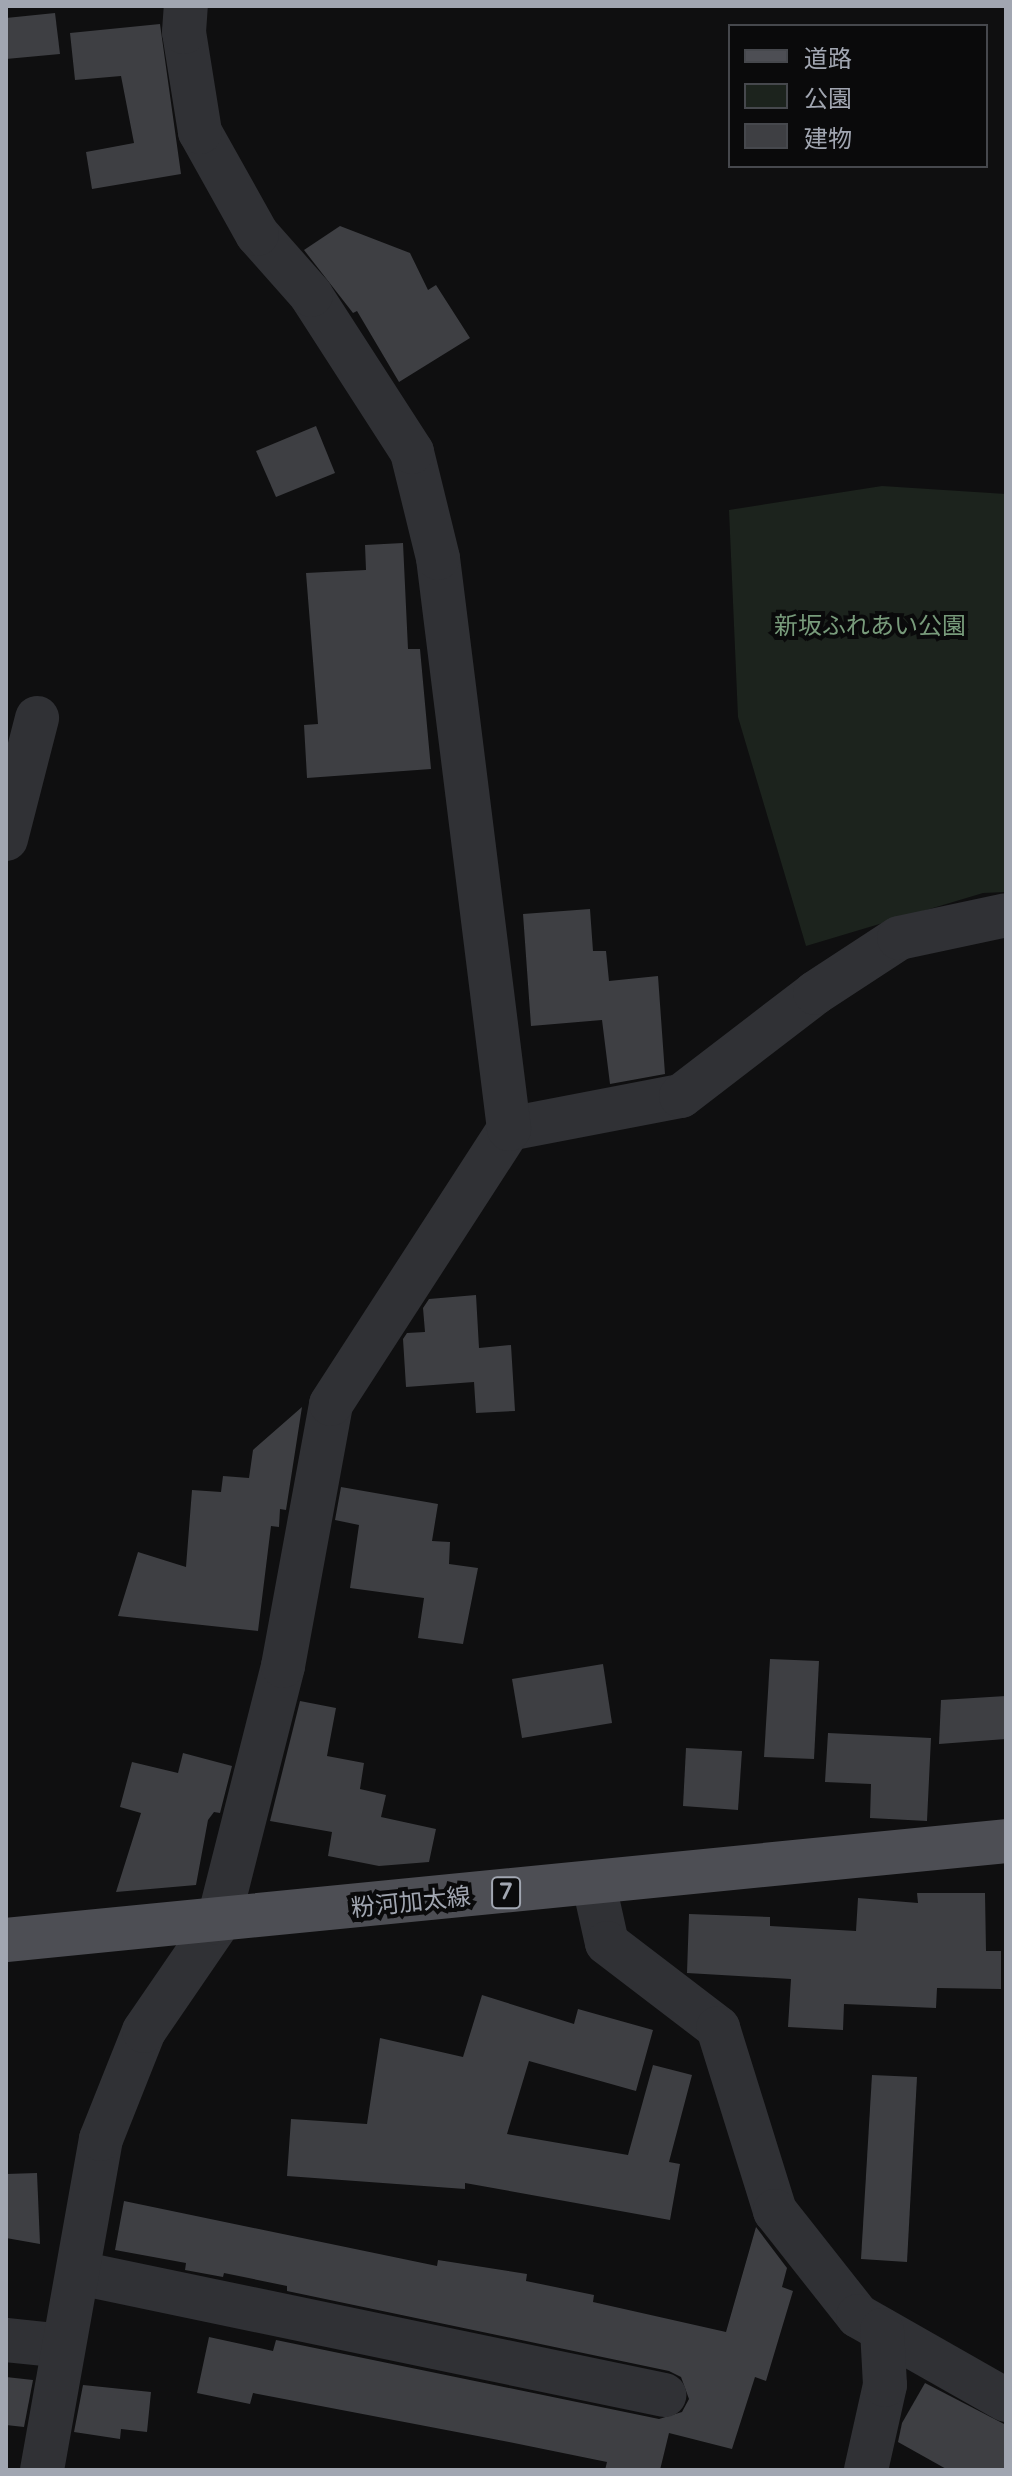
<!DOCTYPE html>
<meta charset="utf-8">
<style>
body{margin:0}
#map{position:relative;width:1012px;height:2476px;overflow:hidden;background:#0f0f10;font-family:"Varela Round","Noto Sans JP",sans-serif}
div>[style]{position:absolute}
.green>*{inset:0;background:#1c231d}
.building>*{inset:0;background:#3e3f43}
.minor>*{height:44px;margin:-22px;padding:0 22px;transform-origin:22px;border-radius:22px;background:#303135}
.major>*{height:44px;margin:-22px;padding:0 22px;transform-origin:22px;border-radius:22px;background:#4d4e54}
span{translate:-50% -50%;white-space:nowrap;text-align:center;line-height:1.15;-webkit-text-stroke:8px #0a0a0b;paint-order:stroke}
.shield-label span{padding:2px 6px;background:#0a0a0b;border:2px solid;border-radius:6px;-webkit-text-stroke-width:0}
.shield-label{font-size:22px;color:#a1a6b1;font-weight:700}
.park-label{font-size:24px;color:#789b7b}
.street-label{font-size:24px;color:#a1a6b1}
.frame{position:absolute;inset:0;border:8px solid #a1a6b1;pointer-events:none}
.legend{position:absolute;left:728px;top:24px;width:260px;height:144px;box-sizing:border-box;background:#0a0a0b;border:2px solid #46484d;margin:0;padding:10px 14px;list-style:none;font-size:24px;color:#a1a6b1}
.legend li{display:flex;align-items:center;gap:16px;height:40px}
.legend b{width:40px;border:2px solid #46484d}
</style>
<div id="map">
<div class="green">
<div style="clip-path:polygon(882px 486px,1006px 494px,1006px 892px,983px 893px,806px 946px,738px 717px,729px 510px)"></div>
</div>
<div class="building">
<div style="clip-path:polygon(55px 13px,60px 54px,6px 59px,6px 18px)"></div>
<div style="clip-path:polygon(160px 24px,181px 174px,92px 189px,86px 152px,134px 143px,121px 76px,75px 80px,70px 33px)"></div>
<div style="clip-path:polygon(340px 226px,410px 253px,428px 290px,436px 285px,470px 338px,399px 382px,357px 311px,353px 313px,304px 250px)"></div>
<div style="clip-path:polygon(316px 426px,335px 473px,276px 497px,256px 451px)"></div>
<div style="clip-path:polygon(403px 543px,408px 649px,420px 649px,431px 769px,307px 778px,304px 725px,318px 724px,306px 573px,366px 570px,365px 545px)"></div>
<div style="clip-path:polygon(590px 909px,593px 951px,606px 951px,609px 981px,658px 976px,665px 1074px,610px 1084px,602px 1020px,531px 1026px,523px 914px)"></div>
<div style="clip-path:polygon(476px 1295px,479px 1348px,511px 1345px,515px 1411px,476px 1413px,474px 1382px,406px 1387px,403px 1339px,407px 1333px,425px 1332px,423px 1308px,429px 1299px)"></div>
<div style="clip-path:polygon(302px 1407px,286px 1510px,280px 1509px,279px 1527px,271px 1526px,258px 1631px,118px 1616px,138px 1552px,186px 1567px,192px 1490px,221px 1492px,223px 1476px,249px 1478px,253px 1450px)"></div>
<div style="clip-path:polygon(341px 1487px,438px 1504px,432px 1541px,450px 1542px,449px 1564px,478px 1568px,463px 1644px,418px 1638px,424px 1598px,350px 1588px,359px 1525px,335px 1520px)"></div>
<div style="clip-path:polygon(770px 1659px,819px 1661px,814px 1759px,764px 1757px)"></div>
<div style="clip-path:polygon(603px 1664px,612px 1723px,522px 1738px,512px 1679px)"></div>
<div style="clip-path:polygon(1006px 1696px,1006px 1739px,939px 1744px,941px 1700px)"></div>
<div style="clip-path:polygon(300px 1701px,336px 1708px,327px 1756px,364px 1763px,360px 1789px,386px 1795px,381px 1817px,436px 1829px,429px 1862px,379px 1866px,328px 1856px,332px 1832px,270px 1821px)"></div>
<div style="clip-path:polygon(828px 1733px,931px 1738px,927px 1821px,870px 1818px,871px 1784px,825px 1782px)"></div>
<div style="clip-path:polygon(686px 1748px,742px 1751px,738px 1810px,683px 1806px)"></div>
<div style="clip-path:polygon(183px 1753px,232px 1766px,220px 1813px,214px 1812px,208px 1820px,196px 1885px,116px 1892px,141px 1813px,120px 1807px,132px 1762px,178px 1773px)"></div>
<div style="clip-path:polygon(917px 1893px,985px 1893px,986px 1951px,1001px 1951px,1001px 1989px,937px 1988px,936px 2008px,844px 2004px,843px 2030px,788px 2027px,791px 1979px,687px 1973px,689px 1914px,770px 1917px,770px 1926px,856px 1931px,858px 1898px,918px 1903px)"></div>
<div style="clip-path:polygon(482px 1995px,574px 2024px,578px 2009px,653px 2030px,636px 2091px,529px 2061px,507px 2134px,628px 2155px,653px 2065px,692px 2075px,669px 2162px,680px 2164px,670px 2220px,465px 2183px,465px 2189px,287px 2176px,291px 2119px,367px 2124px,380px 2038px,463px 2057px)"></div>
<div style="clip-path:polygon(872px 2075px,917px 2077px,907px 2262px,861px 2259px)"></div>
<div style="clip-path:polygon(37px 2173px,40px 2244px,6px 2238px,6px 2174px)"></div>
<div style="clip-path:polygon(124px 2201px,437px 2266px,438px 2260px,527px 2274px,526px 2281px,594px 2295px,593px 2302px,726px 2332px,756px 2227px,787px 2268px,782px 2287px,793px 2291px,766px 2381px,755px 2377px,732px 2449px,669px 2433px,660px 2470px,605px 2470px,607px 2462px,509px 2442px,253px 2393px,250px 2404px,197px 2393px,209px 2337px,273px 2351px,276px 2340px,659px 2419px,682px 2412px,689px 2399px,681px 2377px,669px 2371px,287px 2291px,287px 2286px,224px 2273px,223px 2277px,185px 2270px,186px 2263px,115px 2250px)"></div>
<div style="clip-path:polygon(6px 2377px,33px 2380px,24px 2427px,6px 2425px)"></div>
<div style="clip-path:polygon(925px 2383px,1006px 2425px,1006px 2470px,948px 2470px,898px 2442px,902px 2423px)"></div>
<div style="clip-path:polygon(83px 2385px,151px 2392px,147px 2432px,121px 2429px,120px 2439px,74px 2432px)"></div>
</div>
<div class="minor">
<div style="left:6px;top:839px;width:125px;rotate:-75.6deg"></div>
<div style="left:509px;top:1129px;width:175px;rotate:-10.9deg"></div>
<div style="left:681px;top:1096px;width:169px;rotate:-37.5deg"></div>
<div style="left:815px;top:993px;width:100px;rotate:-33.2deg"></div>
<div style="left:899px;top:938px;width:109px;rotate:-12.1deg"></div>
<div style="left:594px;top:1885px;width:59px;rotate:77.4deg"></div>
<div style="left:607px;top:1943px;width:140px;rotate:37.4deg"></div>
<div style="left:718px;top:2028px;width:192px;rotate:72.7deg"></div>
<div style="left:775px;top:2211px;width:134px;rotate:51.7deg"></div>
<div style="left:858px;top:2316px;width:170px;rotate:29.6deg"></div>
<div style="left:79px;top:2273px;width:598px;rotate:11.78deg"></div>
<div style="left:6px;top:2340px;width:57px;rotate:6deg"></div>
<div style="left:42px;top:2470px;width:336px;rotate:-79.9deg"></div>
<div style="left:101px;top:2139px;width:116px;rotate:-68.3deg"></div>
<div style="left:144px;top:2031px;width:131px;rotate:-55.6deg"></div>
<div style="left:218px;top:1923px;width:265px;rotate:-75.8deg"></div>
<div style="left:283px;top:1666px;width:266px;rotate:-79.6deg"></div>
<div style="left:331px;top:1404px;width:328px;rotate:-57.1deg"></div>
<div style="left:509px;top:1129px;width:575px;rotate:-97.09deg"></div>
<div style="left:438px;top:558px;width:109px;rotate:-103.8deg"></div>
<div style="left:412px;top:452px;width:187px;rotate:-122.8deg"></div>
<div style="left:311px;top:295px;width:81px;rotate:-131.5deg"></div>
<div style="left:257px;top:234px;width:117px;rotate:-119.2deg"></div>
<div style="left:200px;top:132px;width:101px;rotate:-99.1deg"></div>
<div style="left:184px;top:32px;width:26px;rotate:-86deg"></div>
<div style="left:866px;top:2470px;width:87px;rotate:-77.4deg"></div>
<div style="left:885px;top:2385px;width:55px;rotate:-93.1deg"></div>
</div>
<div class="major">
<div style="left:6px;top:1940px;width:1005px;rotate:-5.65deg"></div>
</div>
<div class="shield-label">
<span style="left:506px;top:1893px">7</span>
</div>
<div class="park-label">
<span style="left:870px;top:627px">新坂ふれあい公園</span>
</div>
<div class="street-label">
<span style="left:411px;top:1903px;rotate:-6deg">粉河加太線</span>
</div>
<div class="frame"></div>
<ul class="legend">
<li><b style="height:10px;background:#4d4e54"></b>道路</li>
<li><b style="height:22px;background:#1c231d"></b>公園</li>
<li><b style="height:22px;background:#3e3f43"></b>建物</li>
</ul>
</div>
